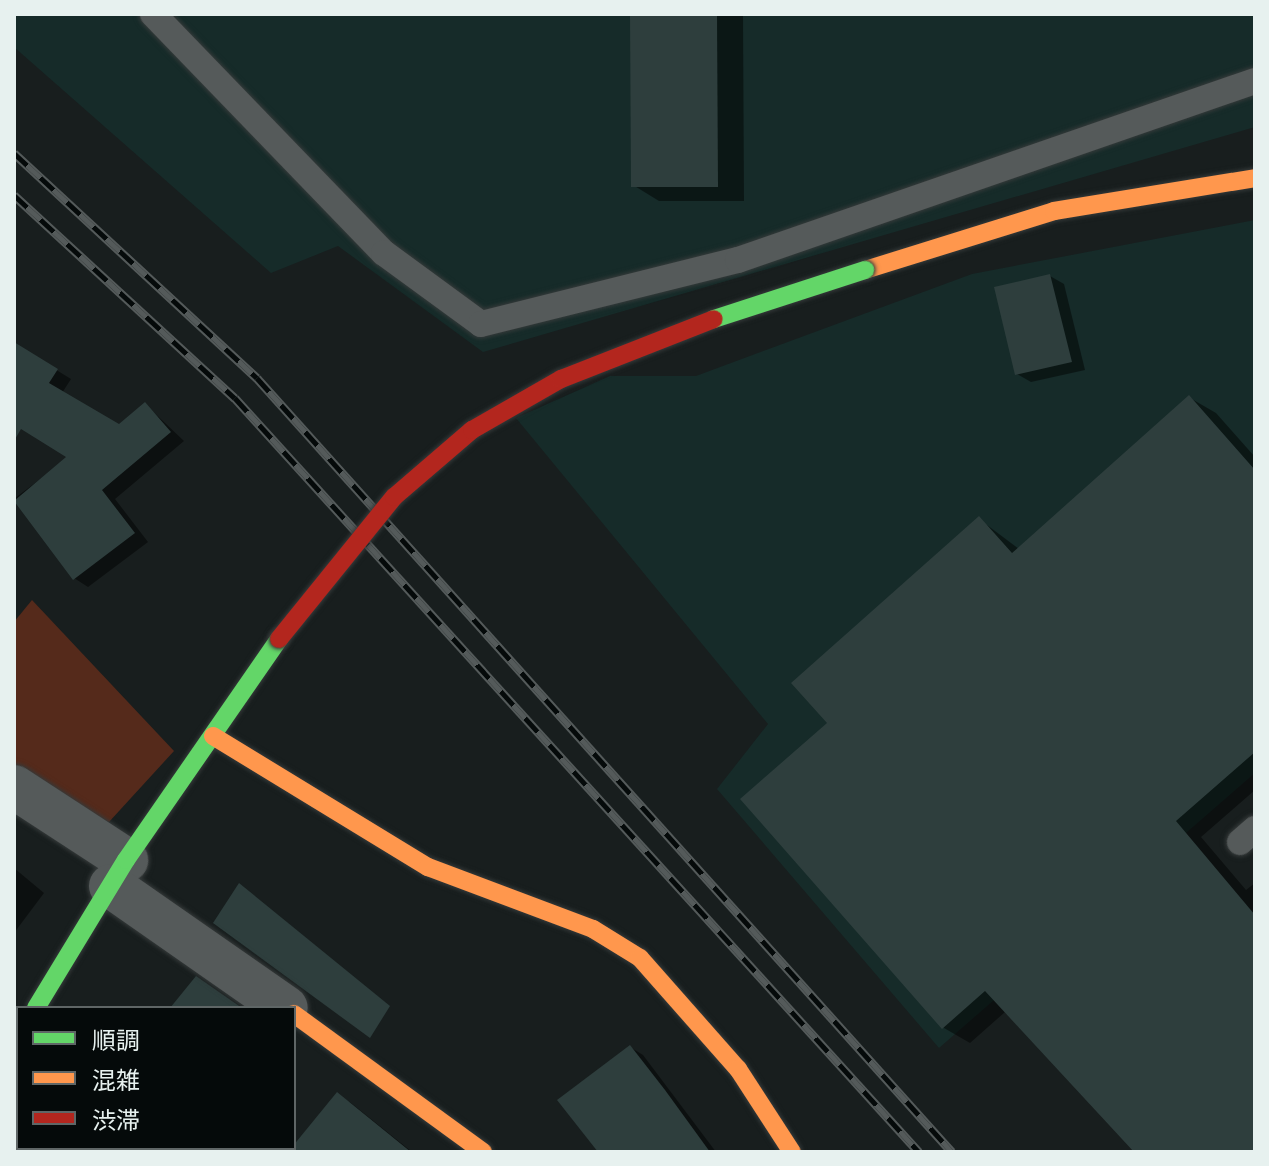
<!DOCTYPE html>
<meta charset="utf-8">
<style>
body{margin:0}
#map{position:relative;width:1269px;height:1166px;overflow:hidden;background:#181e1e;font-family:"Exo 2","Noto Sans JP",sans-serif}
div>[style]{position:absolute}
.built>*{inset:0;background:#162b29}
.green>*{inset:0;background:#552a1b}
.shadow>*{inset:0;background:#0007}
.building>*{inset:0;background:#2e3e3d}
.roads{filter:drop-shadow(0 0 2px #353a3a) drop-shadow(0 0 2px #353a3a)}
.lane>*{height:26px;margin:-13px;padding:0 13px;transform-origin:13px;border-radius:13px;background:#555a5a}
.street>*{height:44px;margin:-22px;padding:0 22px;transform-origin:22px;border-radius:22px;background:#555a5a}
.fast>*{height:18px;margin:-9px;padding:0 9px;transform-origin:9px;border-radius:9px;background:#63d668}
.slow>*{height:18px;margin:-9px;padding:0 9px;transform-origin:9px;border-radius:9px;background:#ff974d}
.rail>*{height:9px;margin-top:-4.5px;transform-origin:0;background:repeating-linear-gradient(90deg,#050a0a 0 18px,#545a5a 0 36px);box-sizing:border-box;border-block:2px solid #545a5a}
.bridges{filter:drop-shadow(0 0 2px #353a3a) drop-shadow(0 0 2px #353a3a)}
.fast-bridge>*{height:18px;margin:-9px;padding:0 9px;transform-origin:9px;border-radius:9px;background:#63d668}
.jam-bridge>*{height:18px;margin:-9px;padding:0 9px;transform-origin:9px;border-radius:9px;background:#b3261e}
span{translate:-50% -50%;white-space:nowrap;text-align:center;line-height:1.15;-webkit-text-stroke:6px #050a0a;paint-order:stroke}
.frame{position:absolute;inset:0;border:16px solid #e7f1ef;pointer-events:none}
.legend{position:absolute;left:16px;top:1006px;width:280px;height:144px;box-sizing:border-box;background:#050a0a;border:2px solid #5f6666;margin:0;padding:10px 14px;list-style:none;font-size:24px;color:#e7f1ef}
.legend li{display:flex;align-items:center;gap:16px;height:40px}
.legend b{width:40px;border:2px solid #5f6666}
</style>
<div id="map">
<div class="built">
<div style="clip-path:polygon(14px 14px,1255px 14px,1255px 127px,483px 352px,338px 246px,271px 273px,14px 47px)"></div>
<div style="clip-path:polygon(1255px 220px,1255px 773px,939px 1048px,717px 789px,768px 724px,516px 418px,610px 376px,696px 376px,972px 274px)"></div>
</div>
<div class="green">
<div style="clip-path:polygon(32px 600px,174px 751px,109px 822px,24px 777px,14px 764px,14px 622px)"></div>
</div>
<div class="shadow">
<div style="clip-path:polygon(632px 14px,743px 14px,744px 201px,659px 201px,633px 185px)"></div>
<div style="clip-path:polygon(1050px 276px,1064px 284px,1085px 370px,1031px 382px,1017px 374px)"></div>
<div style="clip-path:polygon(14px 344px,71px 379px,62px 393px,119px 427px,145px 404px,184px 441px,115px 499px,148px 542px,88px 587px,74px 578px,15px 498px,70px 457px,14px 422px)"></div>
<div style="clip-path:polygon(1190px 398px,1216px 413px,1255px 457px,1255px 790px,1201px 837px,1246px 890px,1255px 883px,1255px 1152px,1136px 1152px,1005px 1012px,970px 1043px,944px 1028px,742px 800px,829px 723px,979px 519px,1019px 549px)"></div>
<div style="clip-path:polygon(14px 868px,44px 893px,14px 933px)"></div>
<div style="clip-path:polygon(630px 1047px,643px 1055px,716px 1152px,600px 1152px)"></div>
<div style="clip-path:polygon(337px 1095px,351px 1103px,412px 1152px,331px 1152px)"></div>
<div style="clip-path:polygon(18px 1116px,18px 1148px,234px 1152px,14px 1152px)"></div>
</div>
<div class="building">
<div style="clip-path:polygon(630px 14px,717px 14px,718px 187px,631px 187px)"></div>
<div style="clip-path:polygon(1050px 274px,1072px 362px,1015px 375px,994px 287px)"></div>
<div style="clip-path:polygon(14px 342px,58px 369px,49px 383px,119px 424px,145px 402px,171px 432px,102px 490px,135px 533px,73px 580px,14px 501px,66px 457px,21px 429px,14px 441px)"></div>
<div style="clip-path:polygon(1189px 395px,1255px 470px,1255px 752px,1176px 821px,1255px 915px,1255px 1152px,1134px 1152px,985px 991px,942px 1029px,740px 799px,827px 723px,791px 683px,979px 516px,1012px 553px)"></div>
<div style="clip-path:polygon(239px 883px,390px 1006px,370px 1038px,213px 923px)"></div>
<div style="clip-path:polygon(196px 976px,242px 1008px,170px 1008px)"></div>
<div style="clip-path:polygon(630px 1045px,665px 1090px,710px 1152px,598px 1152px,557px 1100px)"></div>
<div style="clip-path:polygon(337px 1092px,411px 1152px,288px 1152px)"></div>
</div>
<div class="roads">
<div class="lane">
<div style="left:153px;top:14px;width:332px;rotate:46deg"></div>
<div style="left:384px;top:253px;width:120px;rotate:36.2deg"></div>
<div style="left:481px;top:324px;width:265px;rotate:-14deg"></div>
<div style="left:738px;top:260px;width:547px;rotate:-19.1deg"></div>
<div style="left:1240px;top:842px;width:20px;rotate:-41deg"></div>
</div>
<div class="street">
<div style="left:14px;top:787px;width:134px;rotate:33.1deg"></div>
<div style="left:111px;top:886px;width:213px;rotate:34.9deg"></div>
</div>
<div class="fast">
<div style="left:36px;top:1008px;width:173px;rotate:-58.7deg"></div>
<div style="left:126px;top:860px;width:269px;rotate:-55.3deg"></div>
</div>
<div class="slow">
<div style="left:865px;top:270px;width:198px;rotate:-17.3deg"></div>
<div style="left:1054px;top:211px;width:204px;rotate:-9.3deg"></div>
<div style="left:213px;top:736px;width:252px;rotate:31.4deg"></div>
<div style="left:428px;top:867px;width:176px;rotate:20.6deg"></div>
<div style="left:593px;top:929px;width:55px;rotate:31.7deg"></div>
<div style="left:640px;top:958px;width:148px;rotate:48.6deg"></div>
<div style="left:738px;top:1069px;width:99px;rotate:57deg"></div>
<div style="left:294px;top:1014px;width:234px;rotate:36.1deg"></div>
</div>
</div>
<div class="rail">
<div style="left:14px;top:153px;width:331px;rotate:42.8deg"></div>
<div style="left:257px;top:378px;width:1040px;rotate:48.08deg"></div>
<div style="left:14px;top:195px;width:300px;rotate:42.6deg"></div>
<div style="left:235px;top:398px;width:1018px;rotate:47.79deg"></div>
</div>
<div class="bridges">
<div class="fast-bridge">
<div style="left:714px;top:319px;width:159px;rotate:-18deg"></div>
</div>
<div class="jam-bridge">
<div style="left:279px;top:639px;width:183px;rotate:-51deg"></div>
<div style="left:394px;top:497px;width:103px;rotate:-40.7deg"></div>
<div style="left:472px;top:430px;width:103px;rotate:-29.8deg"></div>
<div style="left:561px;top:379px;width:164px;rotate:-21.4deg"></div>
</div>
</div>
<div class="frame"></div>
<ul class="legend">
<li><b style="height:10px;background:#63d668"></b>順調</li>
<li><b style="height:10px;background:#ff974d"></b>混雑</li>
<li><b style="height:10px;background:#b3261e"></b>渋滞</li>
</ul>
</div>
